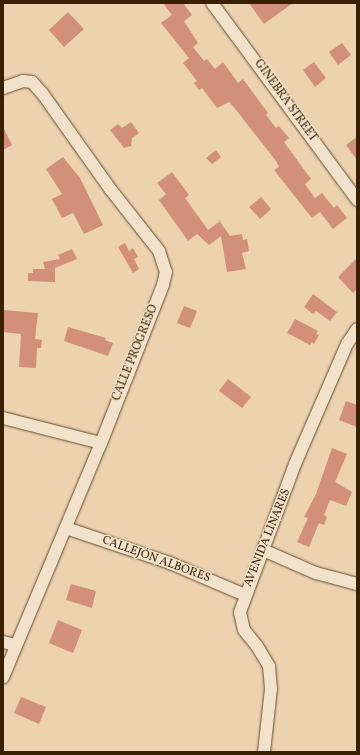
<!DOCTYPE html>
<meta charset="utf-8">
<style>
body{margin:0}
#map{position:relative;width:360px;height:755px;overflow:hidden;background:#ecd2af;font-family:Vollkorn,serif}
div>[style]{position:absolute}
.building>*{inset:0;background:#d28f7b}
.roads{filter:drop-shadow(0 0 1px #654c2c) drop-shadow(0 0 1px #654c2c)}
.street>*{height:12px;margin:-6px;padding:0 6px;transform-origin:6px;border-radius:6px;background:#f3e2cb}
span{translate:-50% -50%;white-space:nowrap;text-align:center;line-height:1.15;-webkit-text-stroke:3px #f3e2cb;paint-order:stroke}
.street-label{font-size:12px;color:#382001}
.frame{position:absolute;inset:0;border:4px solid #382001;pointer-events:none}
</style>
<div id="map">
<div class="building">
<div style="clip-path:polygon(163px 3px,183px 3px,192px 15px,184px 21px,198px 43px,193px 47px,204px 61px,207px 59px,215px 69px,223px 62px,238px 83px,243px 79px,268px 113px,266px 115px,276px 128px,279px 126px,289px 138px,284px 142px,311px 179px,305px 184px,315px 198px,322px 193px,334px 208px,337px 205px,347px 218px,333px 229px,320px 212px,312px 218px,274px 170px,279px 167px,276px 161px,233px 106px,229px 102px,217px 108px,202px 88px,199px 90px,194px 83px,197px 81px,183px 63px,189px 58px,161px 23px,172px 15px)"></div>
<div style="clip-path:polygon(249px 3px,293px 3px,264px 24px)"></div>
<div style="clip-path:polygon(68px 12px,84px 29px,64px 47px,49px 30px)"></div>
<div style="clip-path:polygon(342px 43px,351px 55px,338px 65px,329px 52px)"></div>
<div style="clip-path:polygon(314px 62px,326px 78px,315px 87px,303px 70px)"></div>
<div style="clip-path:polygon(131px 122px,139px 133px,132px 138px,131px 146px,124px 148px,110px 130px,118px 124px,122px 128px)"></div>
<div style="clip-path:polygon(3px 127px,12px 145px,3px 150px)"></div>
<div style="clip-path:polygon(357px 137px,357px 160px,346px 145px)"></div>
<div style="clip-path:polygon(216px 150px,221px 157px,212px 164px,206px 158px)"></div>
<div style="clip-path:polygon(63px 157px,80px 178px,103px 225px,84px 234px,73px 213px,62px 218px,52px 199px,62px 194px,46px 169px)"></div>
<div style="clip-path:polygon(172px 172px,189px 195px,185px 198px,208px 230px,219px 222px,218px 219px,230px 236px,242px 234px,243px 240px,247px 239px,249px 251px,242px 253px,246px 269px,227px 272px,221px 236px,209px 245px,197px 234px,188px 241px,159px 200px,166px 194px,157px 183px)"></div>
<div style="clip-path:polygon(261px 197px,271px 209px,260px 219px,249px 207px)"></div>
<div style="clip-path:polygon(125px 243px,129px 251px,133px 248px,138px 257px,134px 259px,139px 269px,133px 273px,118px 247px)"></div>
<div style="clip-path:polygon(72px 249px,77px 259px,55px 268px,55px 282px,28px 281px,28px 273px,33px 273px,33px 269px,45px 269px,43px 262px,60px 259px,58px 255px)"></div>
<div style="clip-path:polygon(357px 258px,357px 289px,353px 293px,338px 277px)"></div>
<div style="clip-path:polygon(313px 294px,337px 312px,330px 321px,316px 311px,313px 314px,304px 307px)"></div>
<div style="clip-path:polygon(184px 306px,197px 311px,190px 328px,177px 323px)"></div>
<div style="clip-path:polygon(3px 310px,38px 313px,35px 339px,42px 340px,41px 348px,37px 348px,36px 368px,19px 367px,21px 334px,3px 332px)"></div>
<div style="clip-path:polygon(295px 319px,318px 331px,316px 334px,319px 335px,314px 344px,312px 342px,310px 345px,287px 333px)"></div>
<div style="clip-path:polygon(68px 327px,106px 338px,105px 340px,113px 343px,108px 356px,64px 341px)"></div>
<div style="clip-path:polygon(228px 379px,251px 397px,242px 408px,219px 391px)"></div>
<div style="clip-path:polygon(346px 401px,357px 405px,357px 427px,339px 420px)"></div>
<div style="clip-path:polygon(332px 448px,347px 454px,335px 482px,352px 492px,346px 506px,330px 500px,324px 515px,327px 517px,324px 525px,319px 523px,309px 547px,297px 542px,308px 518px,304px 517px,316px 494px)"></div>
<div style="clip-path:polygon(71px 584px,96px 591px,92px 608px,66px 600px)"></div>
<div style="clip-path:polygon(58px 620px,82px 630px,73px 653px,49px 643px)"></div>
<div style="clip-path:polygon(21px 697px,46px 707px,39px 724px,14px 713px)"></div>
</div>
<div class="roads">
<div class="street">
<div style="left:212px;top:3px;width:245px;rotate:53.6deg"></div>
<div style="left:3px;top:88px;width:21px;rotate:-19deg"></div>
<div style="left:23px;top:81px;width:9px;rotate:6deg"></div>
<div style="left:32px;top:82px;width:15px;rotate:48deg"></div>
<div style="left:42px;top:93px;width:119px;rotate:54.6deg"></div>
<div style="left:111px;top:190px;width:78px;rotate:51.8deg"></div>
<div style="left:159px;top:251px;width:22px;rotate:72deg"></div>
<div style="left:166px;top:272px;width:13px;rotate:103deg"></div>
<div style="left:163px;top:285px;width:170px;rotate:111.4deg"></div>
<div style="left:101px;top:443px;width:254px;rotate:112.7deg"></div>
<div style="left:3px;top:418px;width:101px;rotate:14.3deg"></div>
<div style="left:66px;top:528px;width:110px;rotate:18.6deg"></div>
<div style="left:170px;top:563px;width:82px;rotate:23.1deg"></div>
<div style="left:263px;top:550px;width:58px;rotate:23.5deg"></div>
<div style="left:316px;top:573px;width:42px;rotate:15deg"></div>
<div style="left:3px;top:642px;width:12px;rotate:14deg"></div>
<div style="left:264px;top:752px;width:63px;rotate:-83.7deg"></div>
<div style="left:271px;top:689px;width:23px;rotate:-95deg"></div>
<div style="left:269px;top:666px;width:23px;rotate:-121deg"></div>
<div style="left:257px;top:646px;width:21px;rotate:-129deg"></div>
<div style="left:244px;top:630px;width:18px;rotate:-103deg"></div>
<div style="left:240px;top:612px;width:158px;rotate:-69.6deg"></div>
<div style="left:295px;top:464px;width:131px;rotate:-66.6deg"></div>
<div style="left:347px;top:344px;width:18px;rotate:-56deg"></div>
</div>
</div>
<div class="street-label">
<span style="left:285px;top:101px;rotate:54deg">GINEBRA STREET</span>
<span style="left:136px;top:353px;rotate:-68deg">CALLE PROGRESO</span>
<span style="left:268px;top:538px;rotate:-68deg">AVENIDA LINARES</span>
<span style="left:156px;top:560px;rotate:20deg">CALLEJÓN ALBORES</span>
</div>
<div class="frame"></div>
</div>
